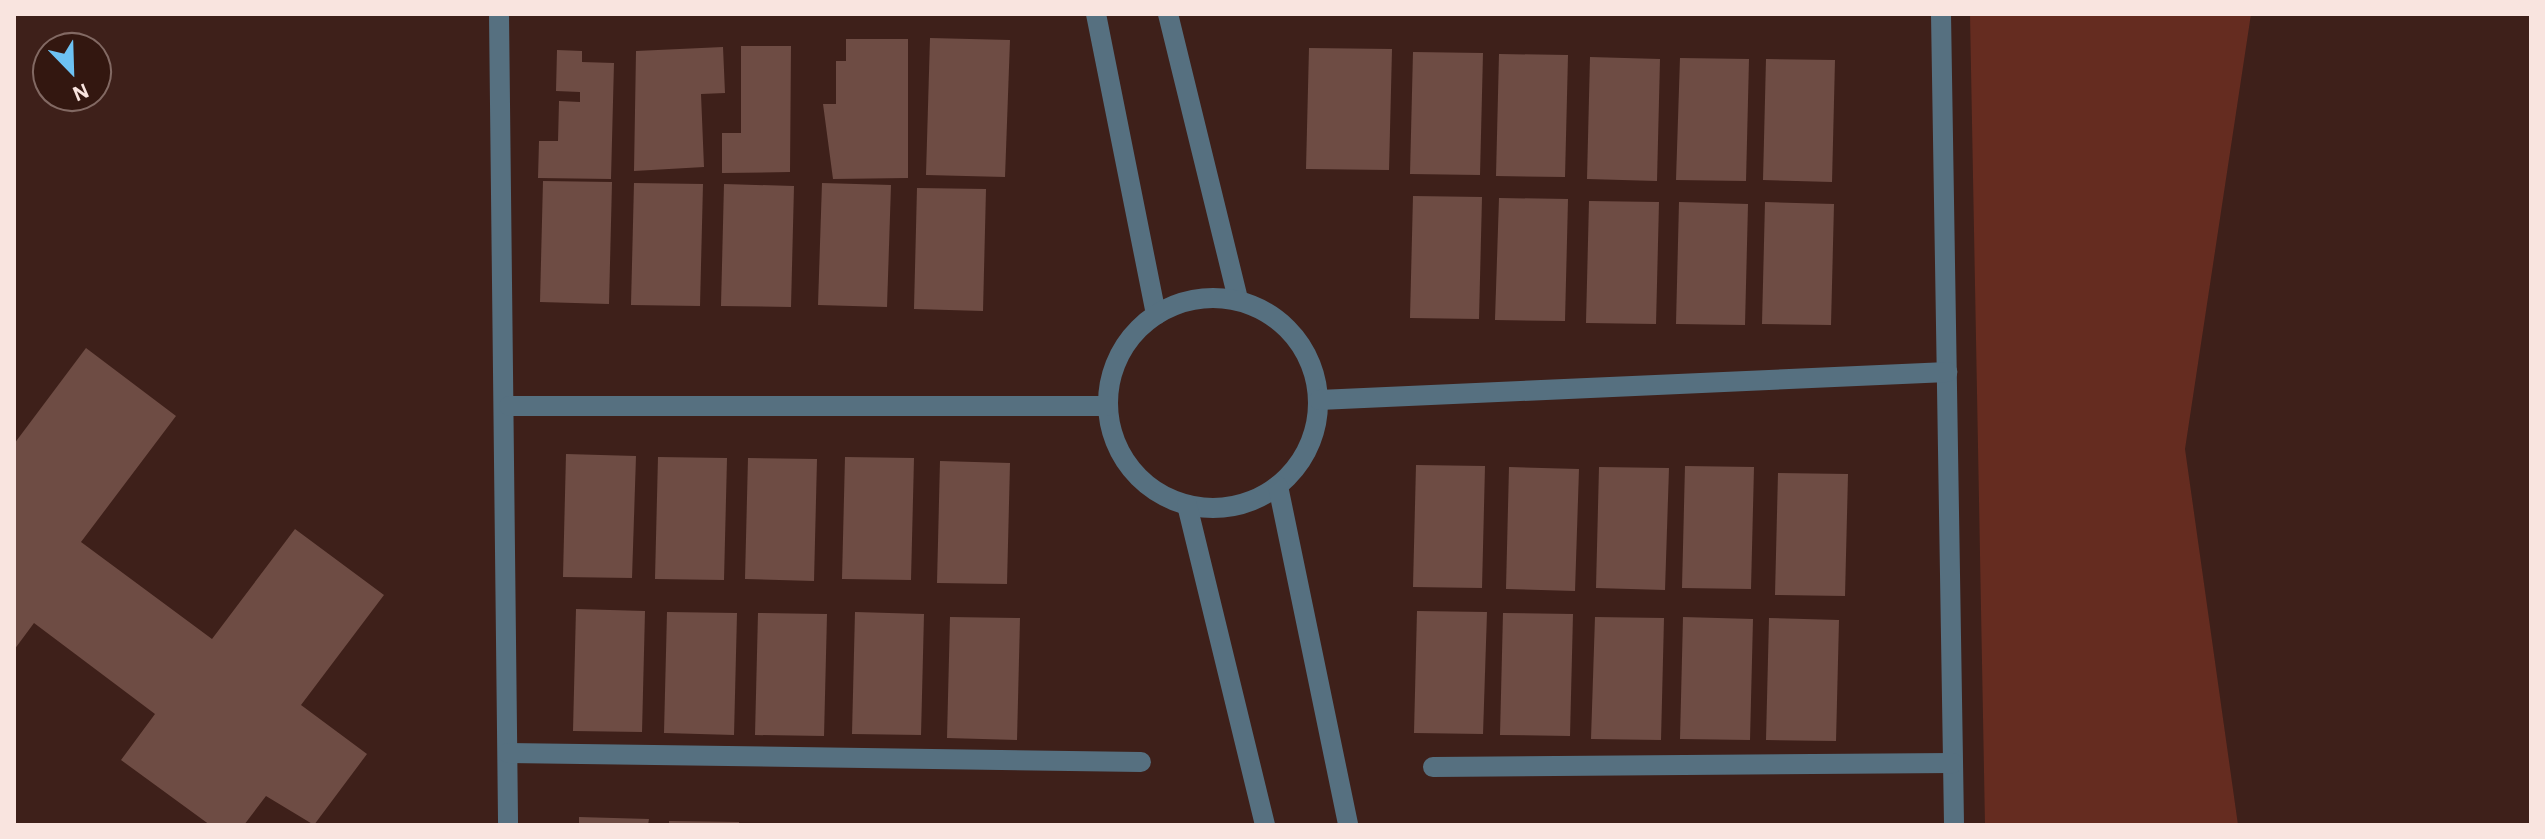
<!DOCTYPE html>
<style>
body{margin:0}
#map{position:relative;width:2545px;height:839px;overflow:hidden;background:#3e201a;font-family:"Alegreya Sans",sans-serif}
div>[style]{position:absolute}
.green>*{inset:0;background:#652c20}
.building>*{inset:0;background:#6e4c44}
.minor>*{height:20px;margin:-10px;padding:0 10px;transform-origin:10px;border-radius:10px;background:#567080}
.minor>.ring{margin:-10px;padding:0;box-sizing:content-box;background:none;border:20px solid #567080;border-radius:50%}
span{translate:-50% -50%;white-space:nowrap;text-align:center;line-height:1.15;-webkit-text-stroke:7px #331710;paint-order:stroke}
.frame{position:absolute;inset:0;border:16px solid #f9e4df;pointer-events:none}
.north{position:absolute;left:32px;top:32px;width:80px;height:80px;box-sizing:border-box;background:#331710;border:2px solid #826963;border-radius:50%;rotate:157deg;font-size:22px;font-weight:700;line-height:32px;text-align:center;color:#f9e4df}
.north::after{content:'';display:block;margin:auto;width:28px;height:36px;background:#6dc2f3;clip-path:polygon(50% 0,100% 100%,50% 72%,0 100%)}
</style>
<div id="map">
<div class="green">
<div style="clip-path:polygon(1970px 14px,2251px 14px,2185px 449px,2238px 825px,1985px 825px)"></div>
</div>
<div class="building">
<div style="clip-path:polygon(930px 38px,1010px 40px,1005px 177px,926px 175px)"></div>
<div style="clip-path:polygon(846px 39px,908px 39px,908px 178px,833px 179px,823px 104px,836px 104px,836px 61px,846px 61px)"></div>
<div style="clip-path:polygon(741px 46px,791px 46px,790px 172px,722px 173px,722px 133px,741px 133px)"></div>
<div style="clip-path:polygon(723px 47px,725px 93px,701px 94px,704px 167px,634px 171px,636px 51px)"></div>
<div style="clip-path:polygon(1309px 48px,1392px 49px,1389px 170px,1306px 169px)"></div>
<div style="clip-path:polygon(557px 50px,582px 51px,582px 62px,614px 63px,611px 179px,538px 178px,539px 141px,558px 141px,559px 101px,580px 102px,580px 92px,556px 91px)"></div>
<div style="clip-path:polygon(1413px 52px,1483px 53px,1480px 175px,1410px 174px)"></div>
<div style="clip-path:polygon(1499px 54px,1568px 55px,1565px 177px,1496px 176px)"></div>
<div style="clip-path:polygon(1590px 57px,1660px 59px,1657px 181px,1587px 179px)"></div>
<div style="clip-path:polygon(1680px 58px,1749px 59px,1746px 181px,1676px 180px)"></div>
<div style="clip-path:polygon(1766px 59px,1835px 60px,1832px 182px,1763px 180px)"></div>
<div style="clip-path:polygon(543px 181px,612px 182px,609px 304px,540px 302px)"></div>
<div style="clip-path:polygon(634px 183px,703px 184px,700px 306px,631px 305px)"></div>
<div style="clip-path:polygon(822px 183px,891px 185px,887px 307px,818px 305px)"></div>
<div style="clip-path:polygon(724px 184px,794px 186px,791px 307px,721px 306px)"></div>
<div style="clip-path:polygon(917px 188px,986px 189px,983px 311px,914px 309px)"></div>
<div style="clip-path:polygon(1413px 196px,1482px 197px,1479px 319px,1410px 318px)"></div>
<div style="clip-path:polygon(1499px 198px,1568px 199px,1565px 321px,1495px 320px)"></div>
<div style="clip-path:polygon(1589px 201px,1659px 202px,1656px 324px,1586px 323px)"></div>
<div style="clip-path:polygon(1679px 202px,1748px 204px,1745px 325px,1676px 324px)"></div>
<div style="clip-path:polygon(1765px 202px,1834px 204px,1831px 325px,1762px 324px)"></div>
<div style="clip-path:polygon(86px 348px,176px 416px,81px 542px,212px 639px,295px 529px,384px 595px,301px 705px,367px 754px,314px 825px,266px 796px,244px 825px,210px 825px,121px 760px,155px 714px,34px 623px,14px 650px,14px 444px)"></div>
<div style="clip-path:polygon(566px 454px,636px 456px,632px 578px,563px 577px)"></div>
<div style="clip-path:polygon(658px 457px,727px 458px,724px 580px,655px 579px)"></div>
<div style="clip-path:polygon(845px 457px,914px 458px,911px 580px,842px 579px)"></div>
<div style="clip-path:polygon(748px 458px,817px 459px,814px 581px,745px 579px)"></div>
<div style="clip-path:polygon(940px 461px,1010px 463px,1007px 584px,937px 583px)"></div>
<div style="clip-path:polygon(1416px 465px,1485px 466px,1482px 588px,1413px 587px)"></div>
<div style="clip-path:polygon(1685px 466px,1754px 467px,1751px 589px,1682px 588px)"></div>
<div style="clip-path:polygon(1509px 467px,1579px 469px,1575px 591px,1506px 589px)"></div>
<div style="clip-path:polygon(1599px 467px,1669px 468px,1665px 590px,1596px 588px)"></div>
<div style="clip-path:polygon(1778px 473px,1848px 474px,1845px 596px,1775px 595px)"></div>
<div style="clip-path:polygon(576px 609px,645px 611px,642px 732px,573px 731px)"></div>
<div style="clip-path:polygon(1417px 611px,1487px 612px,1483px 734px,1414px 733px)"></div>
<div style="clip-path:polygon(667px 612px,737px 613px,734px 735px,664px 733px)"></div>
<div style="clip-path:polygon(855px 612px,924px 614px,921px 735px,852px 734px)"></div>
<div style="clip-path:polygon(758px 613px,827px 614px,824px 736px,755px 735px)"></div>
<div style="clip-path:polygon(1503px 613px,1573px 614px,1570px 736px,1500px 735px)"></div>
<div style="clip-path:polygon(950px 617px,1020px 618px,1017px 740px,947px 738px)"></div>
<div style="clip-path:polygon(1595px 617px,1664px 618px,1661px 740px,1591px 739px)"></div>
<div style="clip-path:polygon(1683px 617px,1753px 619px,1750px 740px,1680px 739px)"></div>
<div style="clip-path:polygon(1769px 618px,1839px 620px,1836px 741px,1766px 740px)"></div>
<div style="clip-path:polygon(579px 817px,649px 819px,648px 825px,579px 825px)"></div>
<div style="clip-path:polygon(669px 821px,739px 822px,739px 825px,669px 825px)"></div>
</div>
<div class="minor">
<div style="left:499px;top:14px;width:811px;rotate:89.36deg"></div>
<div style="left:1096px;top:14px;width:307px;rotate:78.7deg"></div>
<div style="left:1168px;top:14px;width:294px;rotate:76.2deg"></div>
<div style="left:1941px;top:14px;width:811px;rotate:89.08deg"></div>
<div class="ring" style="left:1108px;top:298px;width:190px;height:190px"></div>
<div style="left:1319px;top:400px;width:629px;rotate:-2.55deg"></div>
<div style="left:509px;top:406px;width:598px"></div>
<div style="left:1278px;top:486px;width:346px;rotate:78.3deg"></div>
<div style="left:1187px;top:505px;width:329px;rotate:76.3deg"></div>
<div style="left:508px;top:753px;width:633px;rotate:0.81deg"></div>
<div style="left:1433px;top:767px;width:520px;rotate:-0.44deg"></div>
</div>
<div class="frame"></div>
<div class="north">N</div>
</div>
